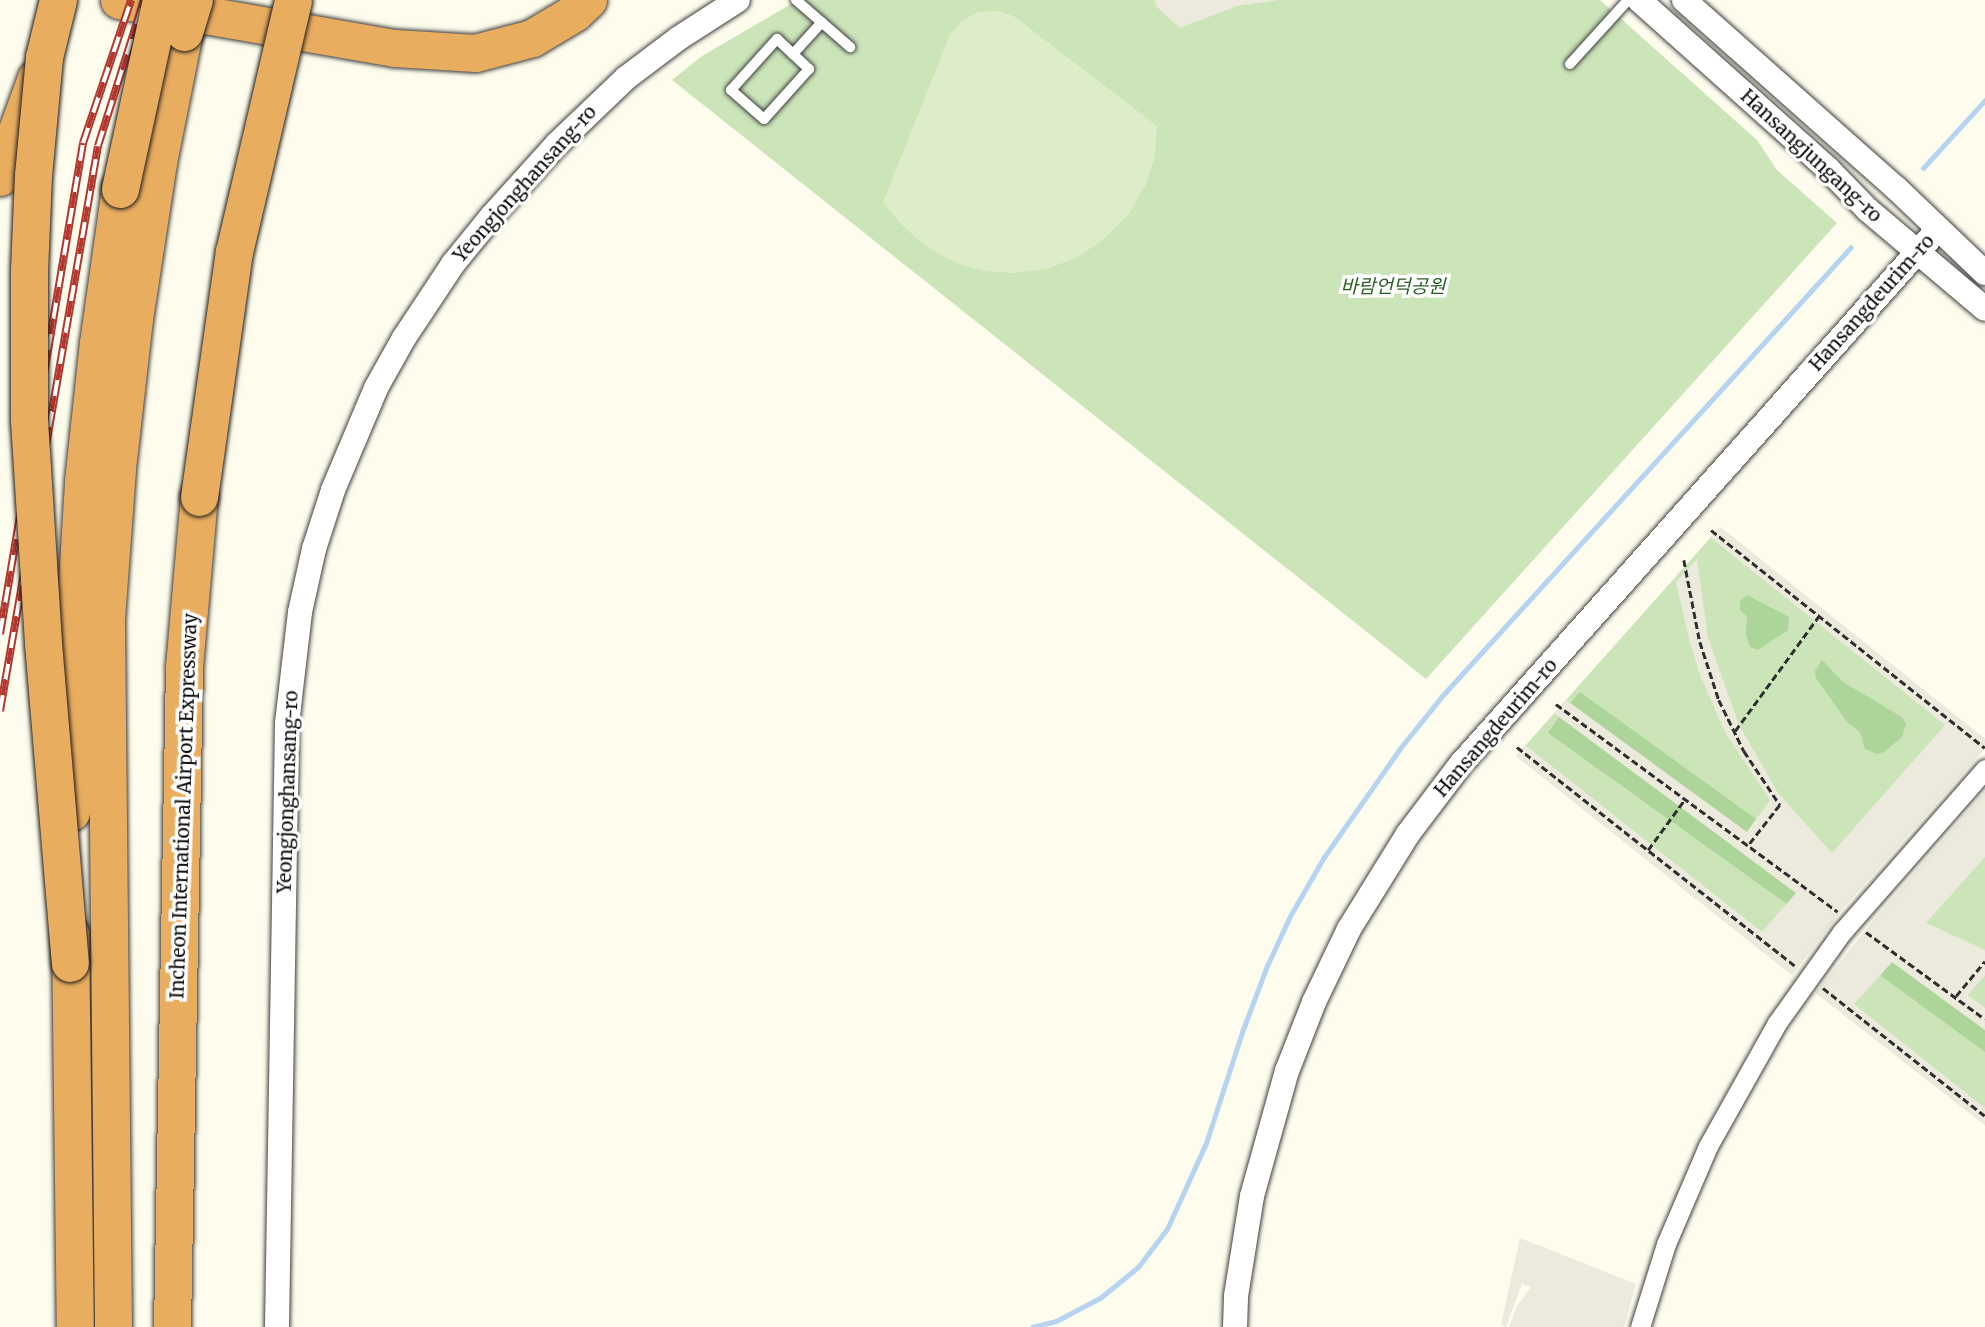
<!DOCTYPE html>
<meta charset="utf-8">
<style>
body{margin:0}
#map{position:relative;width:1985px;height:1327px;overflow:hidden;background:#fefcec;font-family:Merriweather,"Noto Sans KR",serif}
div>[style]{position:absolute}
.green>*{inset:0;background:#cbe5b9}
.forest>*{inset:0;background:#add499}
.pitch>*{inset:0;background:#ddedca}
.plaza>*{inset:0;background:#eceadc}
.stream>*{height:5px;margin:-2.5px;padding:0 2.5px;transform-origin:2.5px;border-radius:2.5px;background:#b5d4f1}
.path>*{height:2.5px;margin-top:-1.25px;transform-origin:0;background:repeating-linear-gradient(90deg,#2e2e2e 0 7px,transparent 0 10.5px)}
.roads{filter:drop-shadow(0 0 2px #3f3f3f) drop-shadow(0 0 2px #3f3f3f)}
.service>*{height:10px;margin:-5px;padding:0 5px;transform-origin:5px;border-radius:5px;background:#fff}
.minor>*{height:19px;margin:-9.5px;padding:0 9.5px;transform-origin:9.5px;border-radius:9.5px;background:#fff}
.tertiary>*{height:24px;margin:-12px;padding:0 12px;transform-origin:12px;border-radius:12px;background:#fff}
.motorway>*{height:37px;margin:-18.5px;padding:0 18.5px;transform-origin:18.5px;border-radius:18.5px;background:#e9ad5f}
.rail>*{height:8px;margin-top:-4px;transform-origin:0;background:repeating-linear-gradient(90deg,#fff 0 16px,#b1372f 0 32px);box-sizing:border-box;border-block:2px solid #b1372f}
.bridges{filter:drop-shadow(0 0 2px #1d1d1d) drop-shadow(0 0 2px #1d1d1d)}
.motorway-bridge>*{height:37px;margin:-18.5px;padding:0 18.5px;transform-origin:18.5px;border-radius:18.5px;background:#e9ad5f}
span{translate:-50% -50%;white-space:nowrap;text-align:center;line-height:1.15;-webkit-text-stroke:7px #fff;paint-order:stroke}
.street-label{font-size:19px;color:#0c0c0c}
.park-label{font-size:19px;color:#285e22;font-style:italic}
</style>
<div id="map">
<div class="green">
<div style="clip-path:polygon(798px 0,1600px 0,1757px 140px,1777px 170px,1837px 223px,1426px 679px,672px 80px,702px 56px)"></div>
<div style="clip-path:polygon(1720px 527px,1985px 739px,1985px 748px,1842px 909px,1792px 975px,1516px 756px)"></div>
<div style="clip-path:polygon(1985px 792px,1985px 1125px,1816px 993px,1879px 914px)"></div>
</div>
<div class="forest">
<div style="clip-path:polygon(1747px 595px,1789px 617px,1788px 630px,1758px 650px,1750px 647px,1746px 635px,1747px 616px,1740px 610px,1740px 601px)"></div>
<div style="clip-path:polygon(1822px 660px,1843px 682px,1902px 717px,1906px 724px,1902px 737px,1884px 752px,1877px 754px,1865px 749px,1860px 732px,1847px 722px,1816px 678px,1815px 671px)"></div>
<div style="clip-path:polygon(1580px 692px,1756px 819px,1746px 833px,1570px 703px)"></div>
<div style="clip-path:polygon(1559px 717px,1796px 893px,1787px 904px,1548px 733px)"></div>
<div style="clip-path:polygon(1892px 962px,1985px 1030px,1985px 1052px,1880px 975px)"></div>
</div>
<div class="pitch">
<div style="clip-path:polygon(999px 11px,1015px 17px,1157px 126px,1155px 156px,1146px 184px,1129px 214px,1105px 238px,1078px 257px,1047px 269px,1014px 273px,984px 271px,956px 263px,924px 245px,901px 224px,883px 202px,949px 37px,960px 22px,978px 12px)"></div>
</div>
<div class="plaza">
<div style="clip-path:polygon(1154px 0,1278px 0,1237px 6px,1180px 28px,1157px 7px)"></div>
<div style="clip-path:polygon(1720px 527px,1985px 739px,1985px 748px,1842px 909px,1792px 975px,1516px 756px,1525px 745px,1762px 932px,1796px 893px,1554px 713px,1566px 700px,1747px 832px,1770px 800px,1726px 734px,1700px 675px,1690px 643px,1676px 582px,1697px 559px,1708px 638px,1739px 725px,1778px 793px,1832px 853px,1945px 725px,1711px 538px)"></div>
<div style="clip-path:polygon(1985px 792px,1985px 857px,1926px 923px,1985px 950px,1985px 975px,1968px 995px,1985px 1008px,1985px 1030px,1892px 962px,1854px 1004px,1985px 1108px,1985px 1125px,1816px 993px,1879px 914px)"></div>
<div style="clip-path:polygon(1520px 1238px,1636px 1284px,1624px 1327px,1509px 1327px,1516px 1307px,1531px 1287px,1522px 1284px,1506px 1327px,1501px 1325px)"></div>
</div>
<div class="stream">
<div style="left:1923px;top:168px;width:92px;rotate:-47.6deg"></div>
<div style="left:1032px;top:1327px;width:25px;rotate:-14deg"></div>
<div style="left:1056px;top:1321px;width:50px;rotate:-27.6deg"></div>
<div style="left:1100px;top:1298px;width:49px;rotate:-39.2deg"></div>
<div style="left:1138px;top:1267px;width:48px;rotate:-52.7deg"></div>
<div style="left:1167px;top:1229px;width:94px;rotate:-65.6deg"></div>
<div style="left:1206px;top:1143px;width:117px;rotate:-72deg"></div>
<div style="left:1242px;top:1032px;width:68px;rotate:-69.4deg"></div>
<div style="left:1266px;top:968px;width:57px;rotate:-65.2deg"></div>
<div style="left:1290px;top:916px;width:68px;rotate:-60deg"></div>
<div style="left:1324px;top:857px;width:134px;rotate:-55deg"></div>
<div style="left:1401px;top:747px;width:65px;rotate:-51.2deg"></div>
<div style="left:1442px;top:696px;width:607px;rotate:-47.67deg"></div>
</div>
<div class="path">
<div style="left:1711px;top:530px;width:350px;rotate:38.5deg"></div>
<div style="left:1684px;top:560px;width:84px;rotate:79deg"></div>
<div style="left:1700px;top:642px;width:61px;rotate:71.9deg"></div>
<div style="left:1719px;top:700px;width:57px;rotate:63.9deg"></div>
<div style="left:1744px;top:751px;width:65px;rotate:56.3deg"></div>
<div style="left:1780px;top:805px;width:52px;rotate:128deg"></div>
<div style="left:1556px;top:704px;width:350px;rotate:36.4deg"></div>
<div style="left:1735px;top:731px;width:142px;rotate:-53.9deg"></div>
<div style="left:1517px;top:747px;width:354px;rotate:38.2deg"></div>
<div style="left:1648px;top:850px;width:63px;rotate:-54deg"></div>
<div style="left:1866px;top:932px;width:147px;rotate:36.2deg"></div>
<div style="left:1823px;top:988px;width:206px;rotate:38.3deg"></div>
<div style="left:1956px;top:996px;width:45px;rotate:-50.4deg"></div>
</div>
<div class="roads">
<div class="service">
<div style="left:796px;top:0;width:72px;rotate:41deg"></div>
<div style="left:777px;top:39px;width:44px;rotate:43.2deg"></div>
<div style="left:809px;top:69px;width:67px;rotate:132deg"></div>
<div style="left:764px;top:119px;width:44px;rotate:-138.7deg"></div>
<div style="left:731px;top:90px;width:69px;rotate:-48deg"></div>
<div style="left:793px;top:54px;width:43px;rotate:-47.8deg"></div>
<div style="left:1570px;top:64px;width:86px;rotate:-47.8deg"></div>
</div>
<div class="minor">
<div style="left:1640px;top:1327px;width:87px;rotate:-72.6deg"></div>
<div style="left:1666px;top:1244px;width:107px;rotate:-66.8deg"></div>
<div style="left:1708px;top:1146px;width:141px;rotate:-60.7deg"></div>
<div style="left:1777px;top:1023px;width:112px;rotate:-54.5deg"></div>
<div style="left:1842px;top:932px;width:217px;rotate:-48.7deg"></div>
</div>
<div class="tertiary">
<div style="left:1639px;top:0;width:254px;rotate:41.8deg"></div>
<div style="left:1828px;top:169px;width:57px;rotate:45.7deg"></div>
<div style="left:1868px;top:210px;width:153px;rotate:40.2deg"></div>
<div style="left:1684px;top:0;width:283px;rotate:41.6deg"></div>
<div style="left:1896px;top:188px;width:123px;rotate:43.7deg"></div>
<div style="left:277px;top:1327px;width:604px;rotate:-89.05deg"></div>
<div style="left:287px;top:723px;width:112px;rotate:-83.3deg"></div>
<div style="left:300px;top:612px;width:65px;rotate:-77.5deg"></div>
<div style="left:314px;top:549px;width:62px;rotate:-72.1deg"></div>
<div style="left:333px;top:490px;width:111px;rotate:-67.1deg"></div>
<div style="left:376px;top:388px;width:57px;rotate:-60.8deg"></div>
<div style="left:404px;top:338px;width:89px;rotate:-56.5deg"></div>
<div style="left:453px;top:264px;width:62px;rotate:-50.9deg"></div>
<div style="left:492px;top:216px;width:97px;rotate:-47.9deg"></div>
<div style="left:557px;top:144px;width:95px;rotate:-43.7deg"></div>
<div style="left:626px;top:78px;width:66px;rotate:-37deg"></div>
<div style="left:679px;top:38px;width:70px;rotate:-32.8deg"></div>
<div style="left:1235px;top:1327px;width:31px;rotate:-88deg"></div>
<div style="left:1236px;top:1296px;width:101px;rotate:-80.9deg"></div>
<div style="left:1252px;top:1196px;width:130px;rotate:-74.4deg"></div>
<div style="left:1287px;top:1071px;width:74px;rotate:-68.6deg"></div>
<div style="left:1314px;top:1002px;width:81px;rotate:-64.4deg"></div>
<div style="left:1349px;top:929px;width:112px;rotate:-58.2deg"></div>
<div style="left:1408px;top:834px;width:88px;rotate:-52.9deg"></div>
<div style="left:1461px;top:764px;width:717px;rotate:-48.28deg"></div>
</div>
<div class="motorway">
<div style="left:119px;top:0;width:280px;rotate:9.9deg"></div>
<div style="left:395px;top:48px;width:80px;rotate:3.6deg"></div>
<div style="left:475px;top:53px;width:59px;rotate:-14.7deg"></div>
<div style="left:532px;top:38px;width:49px;rotate:-30.8deg"></div>
<div style="left:574px;top:13px;width:19px;rotate:-43deg"></div>
<div style="left:0;top:177px;width:105px;rotate:-70deg"></div>
<div style="left:71px;top:812px;width:166px;rotate:-89.3deg"></div>
<div style="left:73px;top:646px;width:165px;rotate:-86.5deg"></div>
<div style="left:83px;top:481px;width:139px;rotate:-83.8deg"></div>
<div style="left:98px;top:343px;width:156px;rotate:-81.9deg"></div>
<div style="left:70px;top:933px;width:394px;rotate:89.3deg"></div>
<div style="left:113px;top:1327px;width:708px;rotate:-90.57deg"></div>
<div style="left:106px;top:619px;width:151px;rotate:-85.8deg"></div>
<div style="left:117px;top:468px;width:150px;rotate:-83.5deg"></div>
<div style="left:134px;top:319px;width:159px;rotate:-81.3deg"></div>
<div style="left:158px;top:162px;width:133px;rotate:-78.7deg"></div>
<div style="left:172px;top:1327px;width:660px;rotate:-88.96deg"></div>
<div style="left:184px;top:667px;width:171px;rotate:-85deg"></div>
</div>
</div>
<div class="rail">
<div style="left:0;top:634px;width:498px;rotate:-80.4deg"></div>
<div style="left:83px;top:143px;width:151px;rotate:-71.4deg"></div>
<div style="left:0;top:711px;width:573px;rotate:-80.16deg"></div>
<div style="left:98px;top:146px;width:153px;rotate:-72.5deg"></div>
</div>
<div class="bridges">
<div class="motorway-bridge">
<div style="left:58px;top:0;width:59px;rotate:103.8deg"></div>
<div style="left:44px;top:57px;width:119px;rotate:95.3deg"></div>
<div style="left:33px;top:175px;width:94px;rotate:92.4deg"></div>
<div style="left:29px;top:269px;width:151px;rotate:90deg"></div>
<div style="left:29px;top:420px;width:223px;rotate:86.4deg"></div>
<div style="left:43px;top:643px;width:321px;rotate:85.2deg"></div>
<div style="left:184px;top:32px;width:34px;rotate:-73deg"></div>
<div style="left:120px;top:189px;width:193px;rotate:-77.8deg"></div>
<div style="left:199px;top:497px;width:247px;rotate:-81.9deg"></div>
<div style="left:234px;top:252px;width:259px;rotate:-76.8deg"></div>
</div>
</div>
<div class="street-label">
<span style="left:1811px;top:156px;rotate:43deg">Hansangjungang-ro</span>
<span style="left:525px;top:184px;rotate:-48deg">Yeongjonghansang-ro</span>
<span style="left:1872px;top:303px;rotate:-48deg">Hansangdeurim-ro</span>
<span style="left:1496px;top:728px;rotate:-49deg">Hansangdeurim-ro</span>
<span style="left:288px;top:792px;rotate:-88deg">Yeongjonghansang-ro</span>
<span style="left:184px;top:806px;rotate:-88deg">Incheon International Airport Expressway</span>
</div>
<div class="park-label">
<span style="left:1393px;top:287px">바람언덕공원</span>
</div>
</div>
